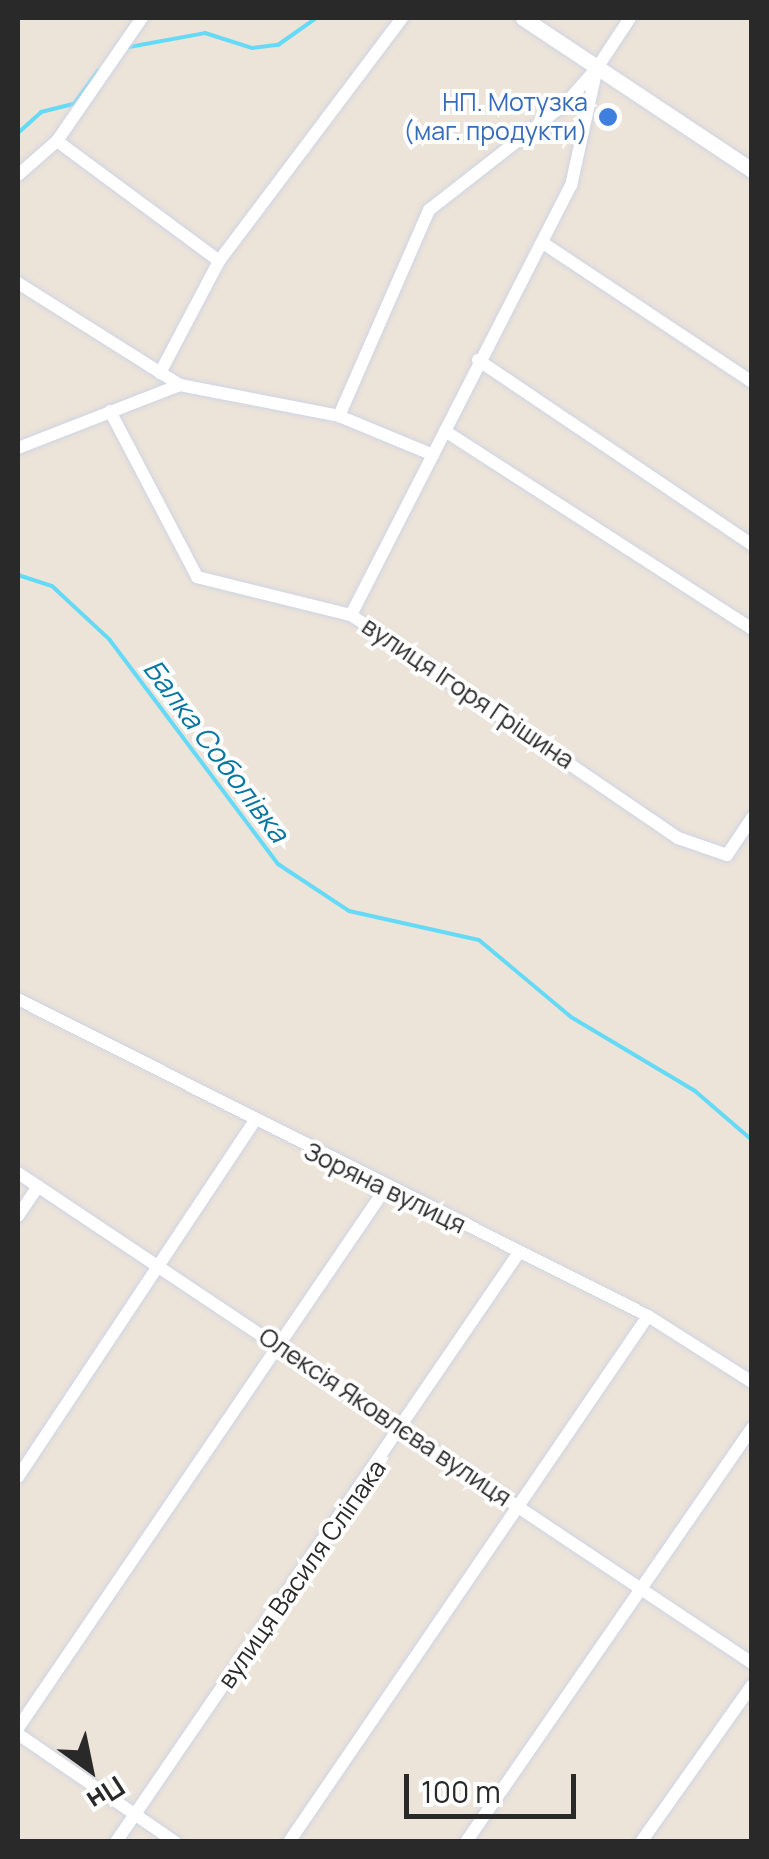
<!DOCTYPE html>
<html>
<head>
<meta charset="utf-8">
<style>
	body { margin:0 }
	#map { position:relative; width:769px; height:1859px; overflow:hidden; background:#ece3d9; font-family:Manrope,sans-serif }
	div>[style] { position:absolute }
	.stream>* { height:4px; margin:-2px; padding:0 2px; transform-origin:2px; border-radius:2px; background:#64daf7 }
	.roads { filter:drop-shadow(0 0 2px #ced4e3) drop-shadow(0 0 2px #ced4e3) }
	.minor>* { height:12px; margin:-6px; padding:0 6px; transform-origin:6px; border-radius:6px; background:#fff }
	.tertiary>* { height:15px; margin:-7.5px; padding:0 7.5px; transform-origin:7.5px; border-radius:7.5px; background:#fff }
	.dots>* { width:28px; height:28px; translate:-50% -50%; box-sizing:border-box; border:5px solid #fff; border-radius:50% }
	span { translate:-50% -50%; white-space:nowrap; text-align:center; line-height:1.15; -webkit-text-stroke:8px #fff; paint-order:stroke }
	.shop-label { font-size:25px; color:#366cbe }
	.right { translate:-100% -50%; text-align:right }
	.street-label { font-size:25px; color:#292929 }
	.water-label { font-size:28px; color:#0476a1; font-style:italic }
	.frame { position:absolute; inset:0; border:20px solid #292929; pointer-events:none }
	.north { position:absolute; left:40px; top:1719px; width:100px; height:100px; -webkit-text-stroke:8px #fff; paint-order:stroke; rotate:147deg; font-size:28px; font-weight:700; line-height:40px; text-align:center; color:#292929 }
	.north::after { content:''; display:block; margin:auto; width:35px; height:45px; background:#292929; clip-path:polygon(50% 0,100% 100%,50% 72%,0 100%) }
	.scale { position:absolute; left:404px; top:1774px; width:172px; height:45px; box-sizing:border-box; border:5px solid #292929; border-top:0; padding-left:12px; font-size:30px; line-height:35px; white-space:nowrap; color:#292929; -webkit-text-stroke:8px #fff; paint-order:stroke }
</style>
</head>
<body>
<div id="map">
	<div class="stream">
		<div style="left:129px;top:47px;width:77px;rotate:-10.4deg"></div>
		<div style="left:205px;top:33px;width:49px;rotate:17.7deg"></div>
		<div style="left:252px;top:48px;width:26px;rotate:-7deg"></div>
		<div style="left:278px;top:45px;width:47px;rotate:-35.4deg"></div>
		<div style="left:18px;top:133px;width:31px;rotate:-42deg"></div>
		<div style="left:41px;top:112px;width:34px;rotate:-14deg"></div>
		<div style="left:74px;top:104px;width:41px;rotate:-54deg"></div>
		<div style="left:18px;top:575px;width:36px;rotate:18deg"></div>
		<div style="left:52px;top:586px;width:78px;rotate:42.9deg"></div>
		<div style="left:109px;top:639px;width:281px;rotate:53.1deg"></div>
		<div style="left:278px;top:864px;width:85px;rotate:33.5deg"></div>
		<div style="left:349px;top:911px;width:133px;rotate:12.6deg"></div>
		<div style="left:479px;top:940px;width:120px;rotate:39.9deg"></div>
		<div style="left:571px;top:1017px;width:144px;rotate:30.8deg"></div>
		<div style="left:695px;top:1091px;width:75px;rotate:40.7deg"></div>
	</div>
	<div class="roads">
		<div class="minor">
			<div style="left:57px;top:141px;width:202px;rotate:36.5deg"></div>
			<div style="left:18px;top:175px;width:52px;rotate:-41.1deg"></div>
			<div style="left:57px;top:141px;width:150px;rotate:-55.4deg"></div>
			<div style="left:543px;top:243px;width:251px;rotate:33.6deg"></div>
			<div style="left:18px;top:283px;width:191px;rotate:32.2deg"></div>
			<div style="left:180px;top:385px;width:162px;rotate:11deg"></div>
			<div style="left:339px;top:416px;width:102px;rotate:22.5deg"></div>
			<div style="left:478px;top:360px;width:331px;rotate:34deg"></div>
			<div style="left:160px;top:373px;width:127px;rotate:-62.2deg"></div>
			<div style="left:219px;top:261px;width:304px;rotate:-53deg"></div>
			<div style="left:110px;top:411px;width:187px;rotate:62.3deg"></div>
			<div style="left:197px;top:577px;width:159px;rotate:13.9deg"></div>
			<div style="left:351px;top:615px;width:396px;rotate:34.3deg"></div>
			<div style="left:678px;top:838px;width:52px;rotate:19.1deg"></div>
			<div style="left:727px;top:855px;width:45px;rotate:-56deg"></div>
			<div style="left:339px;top:416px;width:225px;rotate:-66.4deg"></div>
			<div style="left:429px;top:210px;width:175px;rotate:-38deg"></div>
			<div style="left:567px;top:102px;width:45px;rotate:-48.6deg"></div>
			<div style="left:445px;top:431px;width:365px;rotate:32.8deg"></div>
			<div style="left:18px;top:448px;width:174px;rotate:-21.3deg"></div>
			<div style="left:351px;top:615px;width:482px;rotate:-62.9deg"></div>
			<div style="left:571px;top:186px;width:121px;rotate:-77.6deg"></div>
			<div style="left:597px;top:68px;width:60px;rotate:-56.6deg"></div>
			<div style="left:18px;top:999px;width:705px;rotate:26.71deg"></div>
			<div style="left:648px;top:1316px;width:123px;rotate:32.4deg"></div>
			<div style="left:18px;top:1173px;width:883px;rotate:33.73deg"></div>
			<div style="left:18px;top:1216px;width:36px;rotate:-56deg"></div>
			<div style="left:18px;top:1477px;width:423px;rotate:-56.4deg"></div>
			<div style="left:18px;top:1728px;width:656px;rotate:-55.75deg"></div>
			<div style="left:18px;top:1734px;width:191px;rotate:34.5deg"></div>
			<div style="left:116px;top:1842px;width:712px;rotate:-55.64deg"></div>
			<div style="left:289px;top:1842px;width:637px;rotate:-55.69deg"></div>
			<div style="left:466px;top:1842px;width:503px;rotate:-55.36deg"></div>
			<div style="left:641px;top:1842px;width:192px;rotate:-54.7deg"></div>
		</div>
		<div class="tertiary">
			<div style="left:523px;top:18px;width:275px;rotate:33.6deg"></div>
		</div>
	</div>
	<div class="dots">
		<div style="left:608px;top:117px;background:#3f7fe0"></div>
	</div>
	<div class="shop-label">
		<span class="right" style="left:588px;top:117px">НП. Мотузка<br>(маг. продукти)</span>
	</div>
	<div class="street-label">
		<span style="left:468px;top:693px;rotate:34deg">вулиця Ігоря Грішина</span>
		<span style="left:385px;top:1188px;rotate:26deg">Зоряна вулиця</span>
		<span style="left:385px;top:1417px;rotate:34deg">Олексія Яковлєва вулиця</span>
		<span style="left:302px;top:1574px;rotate:-55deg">вулиця Василя Сліпака</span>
	</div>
	<div class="water-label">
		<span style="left:217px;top:750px;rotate:53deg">Балка Соболівка</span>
	</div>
	<div class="frame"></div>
	<div class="north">Пн</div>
	<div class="scale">100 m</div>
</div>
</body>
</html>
